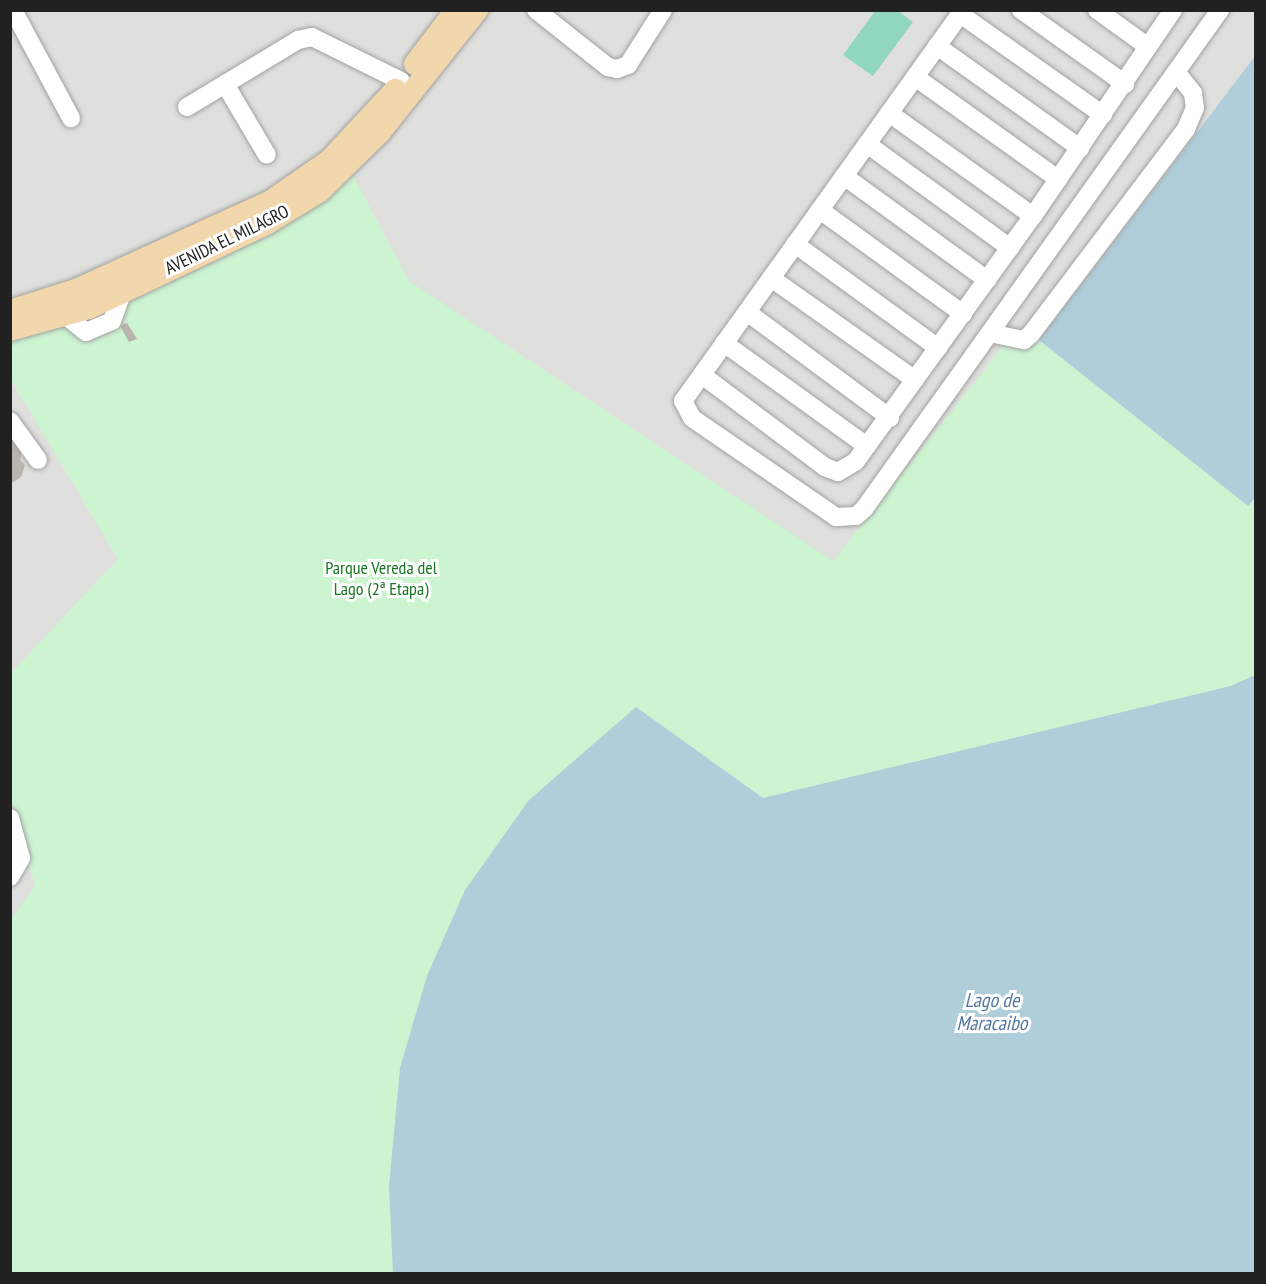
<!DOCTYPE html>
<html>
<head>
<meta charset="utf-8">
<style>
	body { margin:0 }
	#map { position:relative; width:1266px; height:1284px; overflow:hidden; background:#f1eee9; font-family:"PT Sans Narrow",sans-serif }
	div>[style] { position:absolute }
	.residential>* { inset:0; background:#dfdfde }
	.park>* { inset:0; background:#ccf4d1 }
	.pitch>* { inset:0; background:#91d6be }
	.water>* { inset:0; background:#afced9 }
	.building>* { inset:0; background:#bab4af }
	.roads { filter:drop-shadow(0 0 2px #a2a2a2) drop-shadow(0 0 2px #a2a2a2) }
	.minor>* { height:18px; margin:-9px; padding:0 9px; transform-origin:9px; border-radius:9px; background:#fff }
	.major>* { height:22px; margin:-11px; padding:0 11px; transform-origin:11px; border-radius:11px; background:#f2d7ac }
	span { translate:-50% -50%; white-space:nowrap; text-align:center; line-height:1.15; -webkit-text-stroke:6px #fff; paint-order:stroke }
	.street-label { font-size:18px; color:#212121 }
	.park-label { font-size:18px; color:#197624 }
	.water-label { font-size:20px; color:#5478a0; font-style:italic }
	.frame { position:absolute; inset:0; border:12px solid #212121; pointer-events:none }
</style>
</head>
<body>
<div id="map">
	<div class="residential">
		<div style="clip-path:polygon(10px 11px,1255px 11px,1255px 56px,1039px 340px,1248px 506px,1255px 496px,1255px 675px,389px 1187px,393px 1273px,11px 1273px)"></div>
	</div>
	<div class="park">
		<div style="clip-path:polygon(348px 166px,409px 281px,833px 561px,1015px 331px,1039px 340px,1248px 506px,1255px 496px,1255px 675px,1231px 686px,763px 798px,636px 707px,465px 890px,427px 976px,400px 1068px,389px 1187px,393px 1273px,11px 1273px,11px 919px,35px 886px,11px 801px,11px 673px,118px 559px,11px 380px,11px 335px)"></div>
	</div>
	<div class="pitch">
		<div style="clip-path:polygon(875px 11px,898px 11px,913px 22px,873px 76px,843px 55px)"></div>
	</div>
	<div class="water">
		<div style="clip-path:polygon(1255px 56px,1256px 496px,1248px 506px,1039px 340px)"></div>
		<div style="clip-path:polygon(1255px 675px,1255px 1273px,393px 1273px,389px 1187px,400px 1068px,427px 976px,465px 890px,529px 800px,636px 707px,763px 798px,1231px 686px)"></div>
	</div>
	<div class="building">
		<div style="clip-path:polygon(127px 323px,137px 339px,129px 342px,120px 326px)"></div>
		<div style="clip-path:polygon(10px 429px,23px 444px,20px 460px,25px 465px,21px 477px,10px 484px)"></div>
	</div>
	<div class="roads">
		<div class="minor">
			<div style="left:13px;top:10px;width:123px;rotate:61.8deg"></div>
			<div style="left:536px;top:10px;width:92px;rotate:38.4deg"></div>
			<div style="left:608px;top:67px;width:9px;rotate:13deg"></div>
			<div style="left:617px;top:69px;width:12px;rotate:-20deg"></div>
			<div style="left:628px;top:65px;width:65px;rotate:-57.5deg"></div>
			<div style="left:963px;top:10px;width:481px;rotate:125.6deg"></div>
			<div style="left:683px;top:401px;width:19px;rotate:62deg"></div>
			<div style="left:692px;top:418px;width:175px;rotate:34.5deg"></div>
			<div style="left:836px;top:517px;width:20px;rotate:-3deg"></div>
			<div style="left:856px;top:516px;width:11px;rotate:-41deg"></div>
			<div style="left:864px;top:509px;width:613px;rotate:-54.49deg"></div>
			<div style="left:1021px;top:10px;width:128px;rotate:35.4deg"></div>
			<div style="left:1097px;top:10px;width:62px;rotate:35.8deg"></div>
			<div style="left:960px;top:14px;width:175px;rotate:35.2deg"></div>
			<div style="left:937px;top:46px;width:176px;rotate:35.5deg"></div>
			<div style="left:915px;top:77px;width:176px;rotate:35.5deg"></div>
			<div style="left:225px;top:84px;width:82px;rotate:59.4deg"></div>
			<div style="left:187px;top:107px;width:130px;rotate:-31.1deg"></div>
			<div style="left:298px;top:40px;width:14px;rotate:-12deg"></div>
			<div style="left:312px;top:37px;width:99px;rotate:26.3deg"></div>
			<div style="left:889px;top:113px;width:177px;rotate:35.6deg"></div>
			<div style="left:867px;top:144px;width:177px;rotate:36deg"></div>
			<div style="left:844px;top:176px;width:177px;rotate:36deg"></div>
			<div style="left:820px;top:210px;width:177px;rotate:36deg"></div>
			<div style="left:795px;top:244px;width:177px;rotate:36deg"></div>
			<div style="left:771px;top:278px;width:176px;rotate:35.3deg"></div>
			<div style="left:747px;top:312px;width:178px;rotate:36.5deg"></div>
			<div style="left:65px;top:315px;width:27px;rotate:39deg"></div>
			<div style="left:86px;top:332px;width:28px;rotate:-23deg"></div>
			<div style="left:112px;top:321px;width:32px;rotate:-70deg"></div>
			<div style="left:990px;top:333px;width:35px;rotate:12deg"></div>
			<div style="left:1024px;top:340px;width:9px;rotate:-41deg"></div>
			<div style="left:1031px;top:334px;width:257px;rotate:-52.9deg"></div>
			<div style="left:1186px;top:129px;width:23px;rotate:-67deg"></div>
			<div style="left:1195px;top:108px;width:15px;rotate:-98deg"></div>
			<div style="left:1193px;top:93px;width:27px;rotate:-129deg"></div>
			<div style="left:724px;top:343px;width:176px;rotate:35.8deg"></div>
			<div style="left:702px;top:375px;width:154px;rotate:36.8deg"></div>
			<div style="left:825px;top:467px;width:14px;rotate:21deg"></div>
			<div style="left:838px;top:472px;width:21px;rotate:-31deg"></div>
			<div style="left:856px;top:461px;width:302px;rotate:-54.2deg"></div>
			<div style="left:1033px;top:216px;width:249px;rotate:-55.8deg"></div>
			<div style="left:10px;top:421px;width:48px;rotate:54.3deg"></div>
			<div style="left:10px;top:818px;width:41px;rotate:74.6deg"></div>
			<div style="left:21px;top:858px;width:22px;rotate:120deg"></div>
		</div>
		<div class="major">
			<div style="left:415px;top:64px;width:68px;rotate:-52.8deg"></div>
			<div style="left:10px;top:311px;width:69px;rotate:-17.7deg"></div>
			<div style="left:76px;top:290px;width:214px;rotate:-24.5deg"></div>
			<div style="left:271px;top:201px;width:72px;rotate:-34.8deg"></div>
			<div style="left:330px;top:160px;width:96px;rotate:-47.1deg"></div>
			<div style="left:10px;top:330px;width:82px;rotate:-15.6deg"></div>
			<div style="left:89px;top:308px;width:198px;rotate:-25.4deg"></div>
			<div style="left:268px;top:223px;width:61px;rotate:-31.6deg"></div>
			<div style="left:320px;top:191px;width:84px;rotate:-44.5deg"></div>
			<div style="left:380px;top:132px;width:156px;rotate:-51.5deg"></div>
		</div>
	</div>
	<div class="street-label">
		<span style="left:227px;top:240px;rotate:-26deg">AVENIDA EL MILAGRO</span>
	</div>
	<div class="park-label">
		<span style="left:381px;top:579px">Parque Vereda del<br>Lago (2ª Etapa)</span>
	</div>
	<div class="water-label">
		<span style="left:992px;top:1012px">Lago de<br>Maracaibo</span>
	</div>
	<div class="frame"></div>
</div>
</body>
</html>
